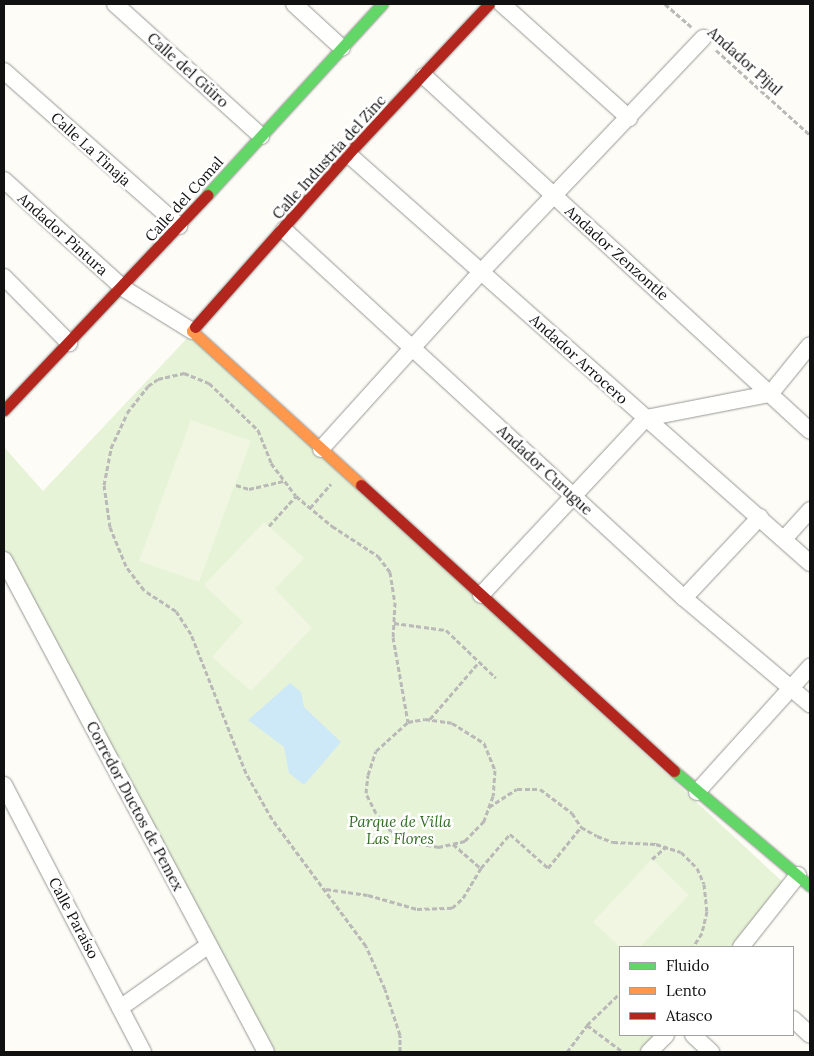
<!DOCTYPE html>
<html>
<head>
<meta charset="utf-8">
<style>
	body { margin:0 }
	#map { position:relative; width:814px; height:1056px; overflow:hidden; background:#fdfcf7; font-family:Lora,serif }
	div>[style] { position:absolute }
	.green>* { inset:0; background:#e7f3d7 }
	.pitch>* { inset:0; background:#f0f6e1 }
	.water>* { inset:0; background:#cde8f7 }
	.path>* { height:3px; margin-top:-1.5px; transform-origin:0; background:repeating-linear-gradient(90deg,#b9b9b8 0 5px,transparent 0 7.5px) }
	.roads { filter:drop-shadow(0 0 1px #979795) drop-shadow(0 0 1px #979795) }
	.street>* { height:16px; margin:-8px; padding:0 8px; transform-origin:8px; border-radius:8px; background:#fffffe }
	.fast>* { height:11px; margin:-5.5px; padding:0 5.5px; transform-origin:5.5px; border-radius:5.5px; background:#63d668 }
	.slow>* { height:11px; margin:-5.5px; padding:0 5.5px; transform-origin:5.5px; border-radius:5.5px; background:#ff974d }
	.jam>* { height:11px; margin:-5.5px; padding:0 5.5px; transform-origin:5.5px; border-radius:5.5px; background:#b3261e }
	span { translate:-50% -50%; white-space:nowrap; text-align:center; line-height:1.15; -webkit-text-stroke:5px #fff; paint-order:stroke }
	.street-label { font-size:15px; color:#111 }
	.park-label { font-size:15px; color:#2f6b1f; font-style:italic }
	.frame { position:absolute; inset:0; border:5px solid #111; pointer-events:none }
	.legend { position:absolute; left:619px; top:946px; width:175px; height:90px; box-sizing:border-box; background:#fff; border:1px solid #a0a0a0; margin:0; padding:6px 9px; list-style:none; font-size:15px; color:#111 }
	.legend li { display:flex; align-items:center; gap:10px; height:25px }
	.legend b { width:25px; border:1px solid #a0a0a0 }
</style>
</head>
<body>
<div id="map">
	<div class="green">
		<div style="clip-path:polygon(191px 334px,785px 884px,740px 947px,620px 947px,620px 1035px,666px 1035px,649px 1052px,266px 1052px,4px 560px,4px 447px,43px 491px)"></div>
	</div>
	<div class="pitch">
		<div style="clip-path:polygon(191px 420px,251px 441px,199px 582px,139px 561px)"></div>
		<div style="clip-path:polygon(264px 522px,304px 558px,275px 589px,312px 628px,251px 691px,212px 657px,243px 622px,204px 585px)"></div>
		<div style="clip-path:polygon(652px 859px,689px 895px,640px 947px,620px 947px,593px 922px)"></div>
	</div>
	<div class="water">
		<div style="clip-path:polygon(290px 683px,301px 692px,304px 707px,341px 742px,304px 785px,289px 773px,284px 747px,248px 720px)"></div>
	</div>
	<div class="path">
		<div style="left:665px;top:4px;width:35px;rotate:41deg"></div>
		<div style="left:716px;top:50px;width:127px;rotate:42.1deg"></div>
		<div style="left:236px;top:485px;width:14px;rotate:17deg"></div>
		<div style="left:249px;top:489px;width:36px;rotate:-13deg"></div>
		<div style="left:310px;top:508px;width:32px;rotate:-49deg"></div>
		<div style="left:269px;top:526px;width:40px;rotate:-48deg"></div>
		<div style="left:394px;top:623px;width:52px;rotate:7.7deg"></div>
		<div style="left:446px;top:630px;width:69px;rotate:43.8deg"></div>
		<div style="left:425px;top:719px;width:27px;rotate:8deg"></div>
		<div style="left:452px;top:723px;width:38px;rotate:32deg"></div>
		<div style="left:484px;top:743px;width:29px;rotate:68deg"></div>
		<div style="left:495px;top:770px;width:26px;rotate:94deg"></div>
		<div style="left:493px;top:796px;width:27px;rotate:110deg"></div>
		<div style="left:484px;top:821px;width:28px;rotate:134deg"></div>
		<div style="left:465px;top:841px;width:27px;rotate:167deg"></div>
		<div style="left:439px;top:847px;width:23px;rotate:-170deg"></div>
		<div style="left:416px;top:843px;width:28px;rotate:-154deg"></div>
		<div style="left:391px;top:831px;width:23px;rotate:-130deg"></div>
		<div style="left:376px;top:813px;width:22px;rotate:-117deg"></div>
		<div style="left:366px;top:793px;width:18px;rotate:-84deg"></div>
		<div style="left:368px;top:775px;width:25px;rotate:-72deg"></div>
		<div style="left:376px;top:751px;width:43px;rotate:-42.2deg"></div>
		<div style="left:408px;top:722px;width:17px;rotate:-10deg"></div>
		<div style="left:430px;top:719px;width:75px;rotate:-49.3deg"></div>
		<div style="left:489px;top:807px;width:33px;rotate:-33deg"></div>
		<div style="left:517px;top:789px;width:23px"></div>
		<div style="left:540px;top:789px;width:40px;rotate:37deg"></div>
		<div style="left:572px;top:813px;width:17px;rotate:57deg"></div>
		<div style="left:581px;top:827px;width:18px;rotate:29deg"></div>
		<div style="left:597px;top:836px;width:17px;rotate:21deg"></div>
		<div style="left:613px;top:842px;width:43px;rotate:2.7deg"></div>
		<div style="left:656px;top:844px;width:26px;rotate:18deg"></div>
		<div style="left:681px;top:852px;width:23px;rotate:45deg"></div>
		<div style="left:697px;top:868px;width:17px;rotate:66deg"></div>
		<div style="left:704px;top:884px;width:27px;rotate:84deg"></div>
		<div style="left:707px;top:911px;width:23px;rotate:103deg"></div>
		<div style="left:702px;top:933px;width:17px;rotate:123deg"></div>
		<div style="left:453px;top:844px;width:37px;rotate:41deg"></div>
		<div style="left:481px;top:868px;width:45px;rotate:-49.5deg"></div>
		<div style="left:510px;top:834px;width:51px;rotate:41.8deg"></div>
		<div style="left:548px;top:868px;width:53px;rotate:-51.2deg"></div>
		<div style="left:652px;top:859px;width:18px;rotate:-41deg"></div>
		<div style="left:326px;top:889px;width:42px;rotate:8.1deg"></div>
		<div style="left:368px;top:895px;width:51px;rotate:15.9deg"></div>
		<div style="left:417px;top:909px;width:35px;rotate:-2deg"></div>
		<div style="left:452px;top:908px;width:15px;rotate:-42deg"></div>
		<div style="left:463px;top:898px;width:35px;rotate:-59deg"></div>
		<div style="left:587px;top:1025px;width:45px;rotate:36.9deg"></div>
		<div style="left:400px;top:1052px;width:17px;rotate:-90deg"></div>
		<div style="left:400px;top:1035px;width:48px;rotate:-108.1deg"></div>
		<div style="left:385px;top:989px;width:47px;rotate:-113.8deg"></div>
		<div style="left:366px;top:946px;width:158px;rotate:-126.5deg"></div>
		<div style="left:272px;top:819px;width:53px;rotate:-119.5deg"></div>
		<div style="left:246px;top:773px;width:149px;rotate:-111.6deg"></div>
		<div style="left:191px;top:634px;width:27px;rotate:-123deg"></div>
		<div style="left:176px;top:611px;width:38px;rotate:-147deg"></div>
		<div style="left:144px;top:590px;width:30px;rotate:-127deg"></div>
		<div style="left:126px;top:566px;width:42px;rotate:-112.3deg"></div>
		<div style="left:110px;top:527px;width:42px;rotate:-98.1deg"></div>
		<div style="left:104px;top:485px;width:38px;rotate:-79deg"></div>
		<div style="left:111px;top:448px;width:38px;rotate:-65deg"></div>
		<div style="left:127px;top:413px;width:34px;rotate:-52deg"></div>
		<div style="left:148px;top:386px;width:12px;rotate:-35deg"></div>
		<div style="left:158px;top:379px;width:27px;rotate:-13deg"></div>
		<div style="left:184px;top:373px;width:27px;rotate:22deg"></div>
		<div style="left:209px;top:383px;width:68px;rotate:43.8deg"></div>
		<div style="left:258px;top:430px;width:35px;rotate:68deg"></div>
		<div style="left:271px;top:463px;width:41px;rotate:52.9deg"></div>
		<div style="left:296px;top:496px;width:47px;rotate:39.8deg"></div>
		<div style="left:332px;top:526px;width:55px;rotate:33.1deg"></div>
		<div style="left:378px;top:556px;width:20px;rotate:53deg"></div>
		<div style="left:390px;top:572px;width:30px;rotate:81deg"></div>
		<div style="left:395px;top:602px;width:35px;rotate:93deg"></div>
		<div style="left:393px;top:637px;width:86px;rotate:80deg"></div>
		<div style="left:567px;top:1052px;width:34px;rotate:-53deg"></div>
		<div style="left:587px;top:1025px;width:46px;rotate:-44.1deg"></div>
	</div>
	<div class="roads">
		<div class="street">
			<div style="left:115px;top:4px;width:197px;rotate:42.1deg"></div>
			<div style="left:294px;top:4px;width:65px;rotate:42.5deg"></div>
			<div style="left:502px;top:4px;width:171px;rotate:41.9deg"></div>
			<div style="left:4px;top:71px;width:234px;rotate:41.5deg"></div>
			<div style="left:424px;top:76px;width:524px;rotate:42.6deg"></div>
			<div style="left:348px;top:154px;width:617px;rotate:41.52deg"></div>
			<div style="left:4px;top:180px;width:161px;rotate:42.2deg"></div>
			<div style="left:123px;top:288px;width:81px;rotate:31.9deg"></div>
			<div style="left:284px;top:230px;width:544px;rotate:42.61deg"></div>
			<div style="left:684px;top:598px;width:165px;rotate:40.1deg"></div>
			<div style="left:4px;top:277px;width:93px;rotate:45.4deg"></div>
			<div style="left:321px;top:449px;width:239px;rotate:-47.9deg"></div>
			<div style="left:481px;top:272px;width:323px;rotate:-46.5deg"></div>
			<div style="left:784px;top:539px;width:39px;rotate:-48deg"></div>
			<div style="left:4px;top:560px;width:557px;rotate:61.96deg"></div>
			<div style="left:481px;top:595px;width:242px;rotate:-47deg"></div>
			<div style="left:646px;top:418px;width:126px;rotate:-11deg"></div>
			<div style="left:770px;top:394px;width:63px;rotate:-50.8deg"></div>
			<div style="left:684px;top:598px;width:111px;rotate:-46.8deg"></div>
			<div style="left:4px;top:785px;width:301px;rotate:62.5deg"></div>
			<div style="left:697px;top:792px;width:169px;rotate:-47.9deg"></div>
			<div style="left:741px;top:947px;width:92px;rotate:-51.6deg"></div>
			<div style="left:120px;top:1008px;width:109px;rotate:-35.3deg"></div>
			<div style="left:793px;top:1019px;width:23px;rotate:43deg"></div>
			<div style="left:693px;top:1035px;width:25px;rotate:43deg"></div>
			<div style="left:649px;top:1052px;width:24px;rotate:-45deg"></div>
		</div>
		<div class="fast">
			<div style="left:207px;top:195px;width:259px;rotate:-47.5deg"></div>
			<div style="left:674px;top:771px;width:178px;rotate:40.2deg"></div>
		</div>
		<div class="slow">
			<div style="left:195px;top:327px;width:5px;rotate:127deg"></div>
			<div style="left:192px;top:331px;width:229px;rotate:42.3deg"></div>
		</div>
		<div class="jam">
			<div style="left:195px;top:327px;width:231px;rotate:-48.5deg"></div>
			<div style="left:348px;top:154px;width:206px;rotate:-46.8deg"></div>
			<div style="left:4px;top:410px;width:296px;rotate:-46.6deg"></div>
			<div style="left:361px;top:485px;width:424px;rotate:42.4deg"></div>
		</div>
	</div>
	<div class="street-label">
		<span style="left:745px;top:61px;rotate:42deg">Andador Pijul</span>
		<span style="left:188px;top:70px;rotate:42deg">Calle del Güiro</span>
		<span style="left:91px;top:149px;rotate:42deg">Calle La Tinaja</span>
		<span style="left:329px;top:157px;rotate:-48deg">Calle Industria del Zinc</span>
		<span style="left:184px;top:199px;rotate:-48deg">Calle del Comal</span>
		<span style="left:63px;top:234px;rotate:42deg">Andador Pintura</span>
		<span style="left:617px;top:253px;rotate:42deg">Andador Zenzontle</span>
		<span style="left:579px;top:359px;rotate:42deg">Andador Arrocero</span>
		<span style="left:545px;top:470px;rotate:43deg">Andador Curugue</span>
		<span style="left:135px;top:806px;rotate:62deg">Corredor Ductos de Pemex</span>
		<span style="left:74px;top:918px;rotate:62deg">Calle Paraíso</span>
	</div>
	<div class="park-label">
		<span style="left:400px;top:830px">Parque de Villa<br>Las Flores</span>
	</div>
	<div class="frame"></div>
	<ul class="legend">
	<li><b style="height:6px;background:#63d668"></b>Fluido</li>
	<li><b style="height:6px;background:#ff974d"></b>Lento</li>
	<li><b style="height:6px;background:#b3261e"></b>Atasco</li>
	</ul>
</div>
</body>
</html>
